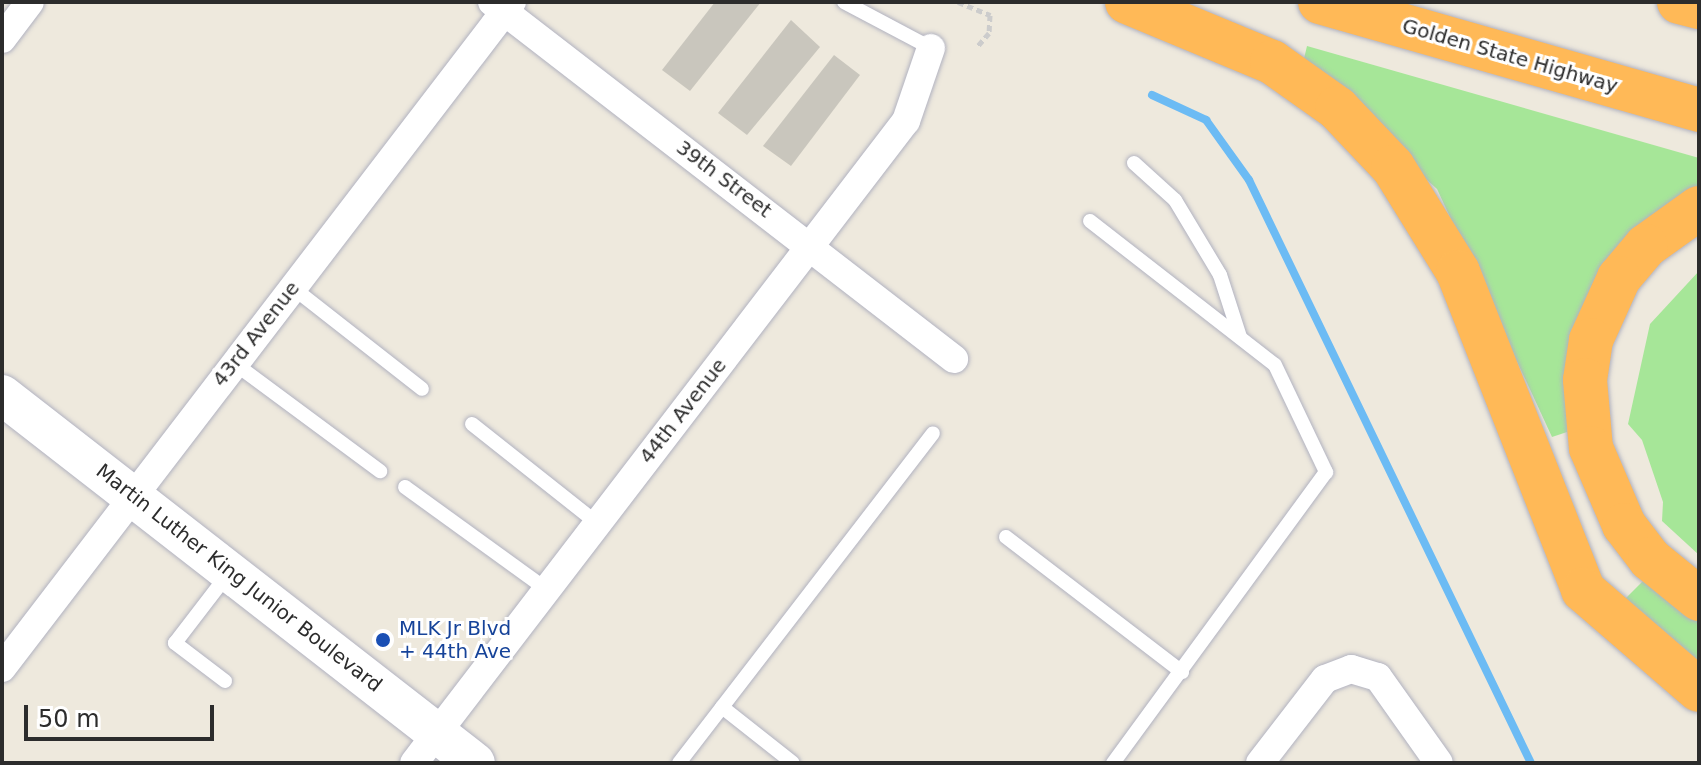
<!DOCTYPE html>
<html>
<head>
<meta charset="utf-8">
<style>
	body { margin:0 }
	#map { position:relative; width:1701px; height:765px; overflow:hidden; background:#eee9dd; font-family:"DejaVu Sans",sans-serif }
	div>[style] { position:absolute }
	.green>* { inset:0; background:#a6e698 }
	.stream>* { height:8px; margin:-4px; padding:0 4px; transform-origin:4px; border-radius:4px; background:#6cbbf4 }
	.building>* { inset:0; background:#c9c6bd }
	.path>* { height:5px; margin-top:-2.5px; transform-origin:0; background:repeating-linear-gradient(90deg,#ccc 0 6px,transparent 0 10px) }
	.roads { filter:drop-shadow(0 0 2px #b1b2c0) drop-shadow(0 0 2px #b1b2c0) }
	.lane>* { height:14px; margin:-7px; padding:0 7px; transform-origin:7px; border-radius:7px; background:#fff }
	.street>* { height:28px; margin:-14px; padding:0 14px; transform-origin:14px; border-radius:14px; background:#fff }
	.secondary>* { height:40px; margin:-20px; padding:0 20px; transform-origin:20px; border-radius:20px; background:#fff }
	.highway>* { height:44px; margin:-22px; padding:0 22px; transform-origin:22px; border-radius:22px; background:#ffb957 }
	.dots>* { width:22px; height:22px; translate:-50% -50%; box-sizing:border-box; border:4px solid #fff; border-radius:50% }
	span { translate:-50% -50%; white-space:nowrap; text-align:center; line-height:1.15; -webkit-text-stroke:6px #fff; paint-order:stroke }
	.street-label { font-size:20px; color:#2c2c2c }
	.transit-label { font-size:20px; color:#164399 }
	.left { translate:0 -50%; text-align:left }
	.frame { position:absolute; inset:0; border:4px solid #2c2c2c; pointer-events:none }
	.scale { position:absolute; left:24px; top:705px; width:190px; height:36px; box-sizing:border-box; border:4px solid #2c2c2c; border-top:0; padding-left:10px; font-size:24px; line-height:28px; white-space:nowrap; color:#2c2c2c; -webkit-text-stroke:6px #fff; paint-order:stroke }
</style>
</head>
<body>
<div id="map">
	<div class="green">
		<div style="clip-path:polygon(1307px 46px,1699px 158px,1699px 195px,1567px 369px,1567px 432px,1552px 437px,1437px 189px,1302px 67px)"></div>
		<div style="clip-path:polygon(1699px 271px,1699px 555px,1662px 521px,1663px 502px,1642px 440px,1628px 424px,1650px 324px)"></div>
		<div style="clip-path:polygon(1643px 581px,1699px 620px,1699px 663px,1623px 601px)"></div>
	</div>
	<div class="stream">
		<div style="left:1152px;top:95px;width:60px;rotate:24.8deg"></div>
		<div style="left:1206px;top:120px;width:74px;rotate:54.4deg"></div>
		<div style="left:1249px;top:180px;width:648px;rotate:64.19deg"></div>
	</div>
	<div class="building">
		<div style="clip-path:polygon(715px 2px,761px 2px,690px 91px,662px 70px)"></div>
		<div style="clip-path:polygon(791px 20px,820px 47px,747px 135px,718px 113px)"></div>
		<div style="clip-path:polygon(834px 55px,860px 75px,791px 166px,763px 146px)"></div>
	</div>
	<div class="path">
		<div style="left:958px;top:2px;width:35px;rotate:22deg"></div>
		<div style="left:990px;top:15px;width:18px;rotate:93deg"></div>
		<div style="left:989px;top:33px;width:18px;rotate:131deg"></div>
	</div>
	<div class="roads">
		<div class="lane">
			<div style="left:844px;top:2px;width:98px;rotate:27.9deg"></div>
			<div style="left:1134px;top:163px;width:55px;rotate:42.1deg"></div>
			<div style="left:1175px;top:200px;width:87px;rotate:59deg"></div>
			<div style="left:1220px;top:275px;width:65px;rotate:72.1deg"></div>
			<div style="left:1090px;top:221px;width:234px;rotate:37.9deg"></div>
			<div style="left:1275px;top:365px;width:119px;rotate:64.5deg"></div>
			<div style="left:1326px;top:472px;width:361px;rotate:126.2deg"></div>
			<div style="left:292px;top:287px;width:165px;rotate:38.1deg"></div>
			<div style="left:234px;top:363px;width:182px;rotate:36.5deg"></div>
			<div style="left:472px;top:424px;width:159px;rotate:38.4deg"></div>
			<div style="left:405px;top:487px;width:174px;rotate:35.9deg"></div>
			<div style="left:1006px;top:537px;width:222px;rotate:37.5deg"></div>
			<div style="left:225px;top:681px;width:63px;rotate:-142.8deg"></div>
			<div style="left:175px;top:643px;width:87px;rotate:-52.5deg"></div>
			<div style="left:722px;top:707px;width:90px;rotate:38.3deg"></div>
			<div style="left:679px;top:763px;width:416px;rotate:-52.4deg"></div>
		</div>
		<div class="street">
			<div style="left:492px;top:2px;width:584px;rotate:37.69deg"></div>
			<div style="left:2px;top:39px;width:46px;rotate:-52.9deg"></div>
			<div style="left:2px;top:668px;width:839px;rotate:-52.56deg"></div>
			<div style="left:414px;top:763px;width:809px;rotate:-52.54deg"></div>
			<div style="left:906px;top:121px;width:77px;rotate:-71.1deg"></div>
			<div style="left:1260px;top:763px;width:106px;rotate:-52.3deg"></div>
			<div style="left:1325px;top:679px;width:28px;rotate:-21deg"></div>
			<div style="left:1351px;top:669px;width:28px;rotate:17deg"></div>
			<div style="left:1378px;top:677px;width:105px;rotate:54.7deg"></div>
		</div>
		<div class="secondary">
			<div style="left:2px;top:395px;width:599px;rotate:37.88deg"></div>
		</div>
		<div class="highway">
			<div style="left:1127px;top:2px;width:157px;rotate:22.5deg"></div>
			<div style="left:1272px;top:62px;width:80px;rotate:35.3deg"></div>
			<div style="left:1337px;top:108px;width:81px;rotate:46.5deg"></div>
			<div style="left:1393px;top:167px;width:123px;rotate:58.2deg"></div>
			<div style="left:1458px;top:272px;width:342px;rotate:68.5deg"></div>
			<div style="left:1583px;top:590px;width:153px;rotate:40.8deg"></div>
			<div style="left:1320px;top:2px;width:394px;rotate:15.9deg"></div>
			<div style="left:1679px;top:2px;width:21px;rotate:14deg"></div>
			<div style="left:1699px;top:208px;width:65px;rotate:144.4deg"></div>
			<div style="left:1646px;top:246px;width:42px;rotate:130.2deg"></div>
			<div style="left:1619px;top:278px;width:68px;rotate:114.3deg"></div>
			<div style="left:1591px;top:340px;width:40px;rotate:98.5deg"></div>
			<div style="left:1585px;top:380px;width:68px;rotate:85deg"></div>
			<div style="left:1591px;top:448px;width:84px;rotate:66.8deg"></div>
			<div style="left:1624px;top:525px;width:43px;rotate:52.6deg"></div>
			<div style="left:1650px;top:559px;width:63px;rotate:39.2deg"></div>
		</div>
	</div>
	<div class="dots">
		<div style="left:383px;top:640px;background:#1a4fb4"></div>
	</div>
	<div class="street-label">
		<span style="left:1510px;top:56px;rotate:16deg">Golden State Highway</span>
		<span style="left:724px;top:179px;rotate:37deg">39th Street</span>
		<span style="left:256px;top:334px;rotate:-52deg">43rd Avenue</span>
		<span style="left:683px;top:411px;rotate:-52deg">44th Avenue</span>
		<span style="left:239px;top:578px;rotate:38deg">Martin Luther King Junior Boulevard</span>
	</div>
	<div class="transit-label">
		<span class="left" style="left:399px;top:640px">MLK Jr Blvd<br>+ 44th Ave</span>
	</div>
	<div class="frame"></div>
	<div class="scale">50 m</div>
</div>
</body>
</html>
